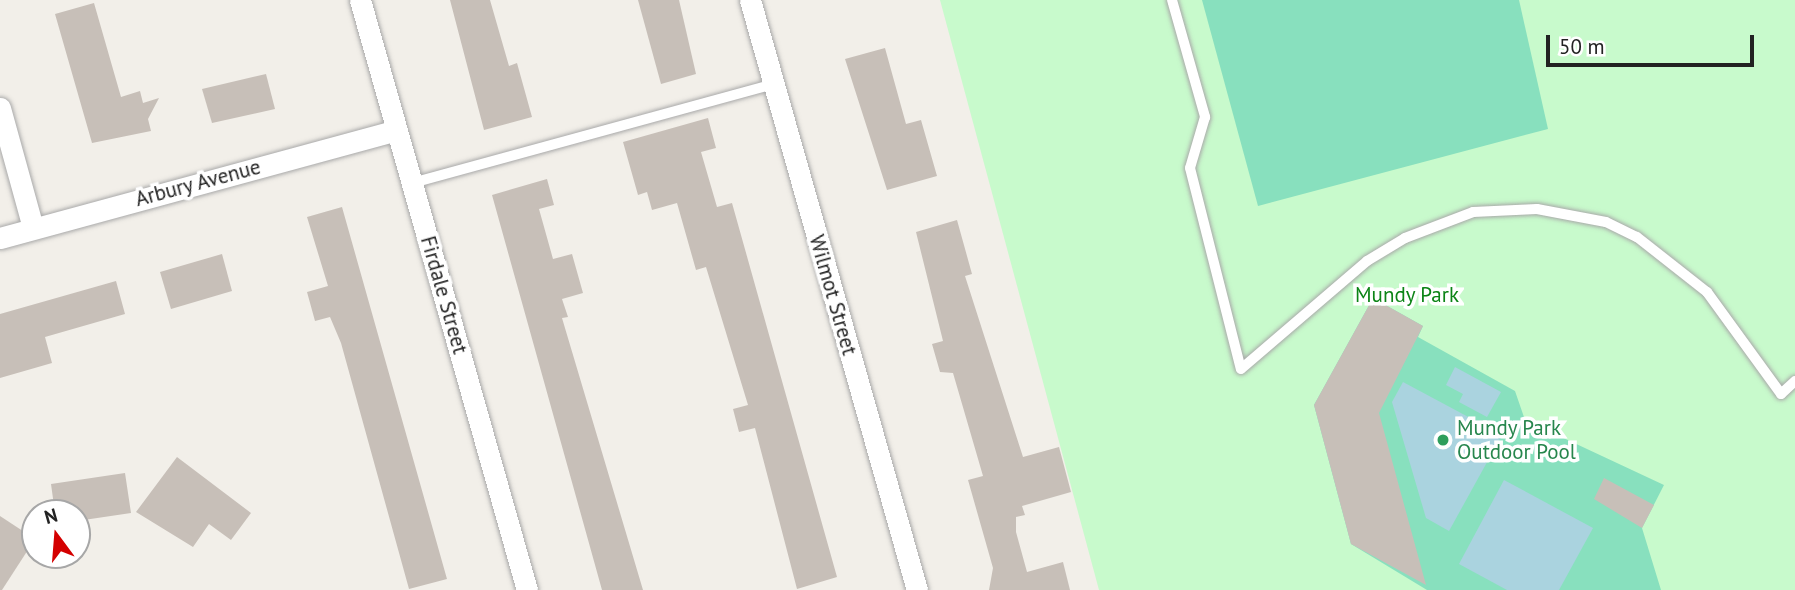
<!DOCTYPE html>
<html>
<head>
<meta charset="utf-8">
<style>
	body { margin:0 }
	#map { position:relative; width:1795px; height:590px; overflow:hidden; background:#f2efe9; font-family:"PT Sans",sans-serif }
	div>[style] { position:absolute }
	.park>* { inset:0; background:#c8facc }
	.pitch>* { inset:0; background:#88e0be }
	.water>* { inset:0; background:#aad3df }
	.building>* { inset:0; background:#c7bfb8 }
	.roads { filter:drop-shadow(0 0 2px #a9a9a9) drop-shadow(0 0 2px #a9a9a9) }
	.service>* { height:10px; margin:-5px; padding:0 5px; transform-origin:5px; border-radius:5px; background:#fff }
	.minor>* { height:21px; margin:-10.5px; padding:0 10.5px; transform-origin:10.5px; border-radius:10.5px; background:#fff }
	.dots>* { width:19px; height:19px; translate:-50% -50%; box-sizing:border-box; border:4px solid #fff; border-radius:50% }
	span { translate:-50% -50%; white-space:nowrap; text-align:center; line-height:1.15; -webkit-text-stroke:7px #fff; paint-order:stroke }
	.street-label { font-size:21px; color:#222 }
	.park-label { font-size:21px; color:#0c8416 }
	.leisure-label { font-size:21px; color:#27864d }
	.left { translate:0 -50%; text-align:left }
	.north { position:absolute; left:21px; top:499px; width:70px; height:70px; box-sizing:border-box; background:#fff; border:2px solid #a7a7a7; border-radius:50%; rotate:344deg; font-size:19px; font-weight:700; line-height:28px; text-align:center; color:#222 }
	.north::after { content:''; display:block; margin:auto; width:24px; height:32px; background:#d40000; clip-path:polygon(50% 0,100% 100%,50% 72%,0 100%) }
	.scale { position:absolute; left:1546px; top:35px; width:208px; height:32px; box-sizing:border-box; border:4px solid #222; border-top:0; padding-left:9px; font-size:21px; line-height:24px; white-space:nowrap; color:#222; -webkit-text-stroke:5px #fff; paint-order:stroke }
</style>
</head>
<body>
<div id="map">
	<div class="park">
		<div style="clip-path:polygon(940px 0,1795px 0,1795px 590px,1099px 590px)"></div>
	</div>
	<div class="pitch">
		<div style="clip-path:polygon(1202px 0,1519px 0,1548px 129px,1258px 206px)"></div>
		<div style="clip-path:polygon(1373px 298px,1423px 326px,1418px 337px,1515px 391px,1525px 420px,1664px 485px,1642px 528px,1661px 590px,1427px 590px,1351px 544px,1314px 405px)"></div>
	</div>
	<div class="water">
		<div style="clip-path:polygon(1455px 367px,1501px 392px,1487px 417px,1459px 402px,1463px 394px,1446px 385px)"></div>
		<div style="clip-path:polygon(1403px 382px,1502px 435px,1449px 531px,1426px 518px,1392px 402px)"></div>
		<div style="clip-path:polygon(1504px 480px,1593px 528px,1559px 590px,1507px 590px,1459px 564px)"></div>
	</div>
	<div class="building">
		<div style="clip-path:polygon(450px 0,490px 0,509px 66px,517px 63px,532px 117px,484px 130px)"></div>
		<div style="clip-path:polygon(638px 0,679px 0,696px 74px,661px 84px)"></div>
		<div style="clip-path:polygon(94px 3px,121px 97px,140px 91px,143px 103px,159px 98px,148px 119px,151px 131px,92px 143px,55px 14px)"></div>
		<div style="clip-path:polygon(885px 48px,906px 124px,921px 120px,937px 176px,887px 190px,845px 59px)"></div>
		<div style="clip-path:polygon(266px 74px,275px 109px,212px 123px,202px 89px)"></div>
		<div style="clip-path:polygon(708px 118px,716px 148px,701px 152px,717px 207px,732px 203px,837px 577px,797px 589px,755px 428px,739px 432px,733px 409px,748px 405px,706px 267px,696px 270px,677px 203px,652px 210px,647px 192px,638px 195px,623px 142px)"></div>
		<div style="clip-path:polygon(547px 179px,554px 205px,539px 209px,553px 259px,572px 254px,583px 293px,562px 299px,568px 317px,562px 318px,643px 590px,602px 590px,492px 195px)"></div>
		<div style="clip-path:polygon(342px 207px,447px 579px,409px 589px,341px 343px,330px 317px,315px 321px,307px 292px,328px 286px,307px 217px)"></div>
		<div style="clip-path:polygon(957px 220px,972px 274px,965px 276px,1023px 457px,1059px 447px,1071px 492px,1022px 506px,1025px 515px,1016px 517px,1016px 532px,1027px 572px,1063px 562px,1070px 590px,989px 590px,993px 568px,968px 480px,983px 476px,953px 373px,940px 372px,932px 344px,943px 341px,916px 232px)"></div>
		<div style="clip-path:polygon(222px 254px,232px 291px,171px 309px,160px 272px)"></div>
		<div style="clip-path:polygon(116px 281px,125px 314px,45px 337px,52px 363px,0 378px,0 314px)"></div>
		<div style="clip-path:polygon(1373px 298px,1423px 326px,1379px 413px,1426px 585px,1351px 544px,1314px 405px)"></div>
		<div style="clip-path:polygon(177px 457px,251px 513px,231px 540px,209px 524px,193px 547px,136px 512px)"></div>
		<div style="clip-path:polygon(125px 473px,131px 513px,77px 521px,77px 513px,55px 513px,51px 484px)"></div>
		<div style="clip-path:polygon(1604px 478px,1654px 505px,1642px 528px,1594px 499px)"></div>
		<div style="clip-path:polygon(0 516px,35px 539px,2px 590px,0 590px)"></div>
	</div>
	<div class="roads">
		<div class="service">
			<div style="left:1172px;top:0;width:122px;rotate:74.2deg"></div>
			<div style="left:1205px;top:117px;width:53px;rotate:106.4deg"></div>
			<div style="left:1190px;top:168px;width:207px;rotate:75.8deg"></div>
			<div style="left:1241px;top:369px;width:166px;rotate:-40.6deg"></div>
			<div style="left:1367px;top:261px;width:44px;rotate:-31.2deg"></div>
			<div style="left:1405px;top:238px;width:73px;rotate:-20.9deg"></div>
			<div style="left:1473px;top:212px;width:64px;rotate:-2.7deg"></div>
			<div style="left:1537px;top:209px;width:70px;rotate:10.7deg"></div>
			<div style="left:1606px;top:222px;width:34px;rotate:26deg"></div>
			<div style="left:1637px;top:237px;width:89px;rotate:38.2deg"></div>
			<div style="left:1707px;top:292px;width:126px;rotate:54deg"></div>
			<div style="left:1781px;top:394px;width:19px;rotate:-43deg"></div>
			<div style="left:412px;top:183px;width:374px;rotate:-15.3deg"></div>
		</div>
		<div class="minor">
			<div style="left:360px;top:0;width:613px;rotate:74.2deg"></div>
			<div style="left:750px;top:0;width:613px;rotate:74.2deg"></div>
			<div style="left:0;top:108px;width:124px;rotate:74.6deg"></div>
			<div style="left:0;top:238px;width:411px;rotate:-15.2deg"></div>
		</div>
	</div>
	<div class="dots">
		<div style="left:1443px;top:440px;background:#2e9e5b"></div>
	</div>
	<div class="street-label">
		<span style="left:198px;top:183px;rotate:-15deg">Arbury Avenue</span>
		<span style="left:444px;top:295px;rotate:74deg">Firdale Street</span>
		<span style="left:833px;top:295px;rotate:74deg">Wilmot Street</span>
	</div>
	<div class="park-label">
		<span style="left:1407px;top:295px">Mundy Park</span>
	</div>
	<div class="leisure-label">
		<span class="left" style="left:1457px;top:440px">Mundy Park<br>Outdoor Pool</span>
	</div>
	<div class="north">N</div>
	<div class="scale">50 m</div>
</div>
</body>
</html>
